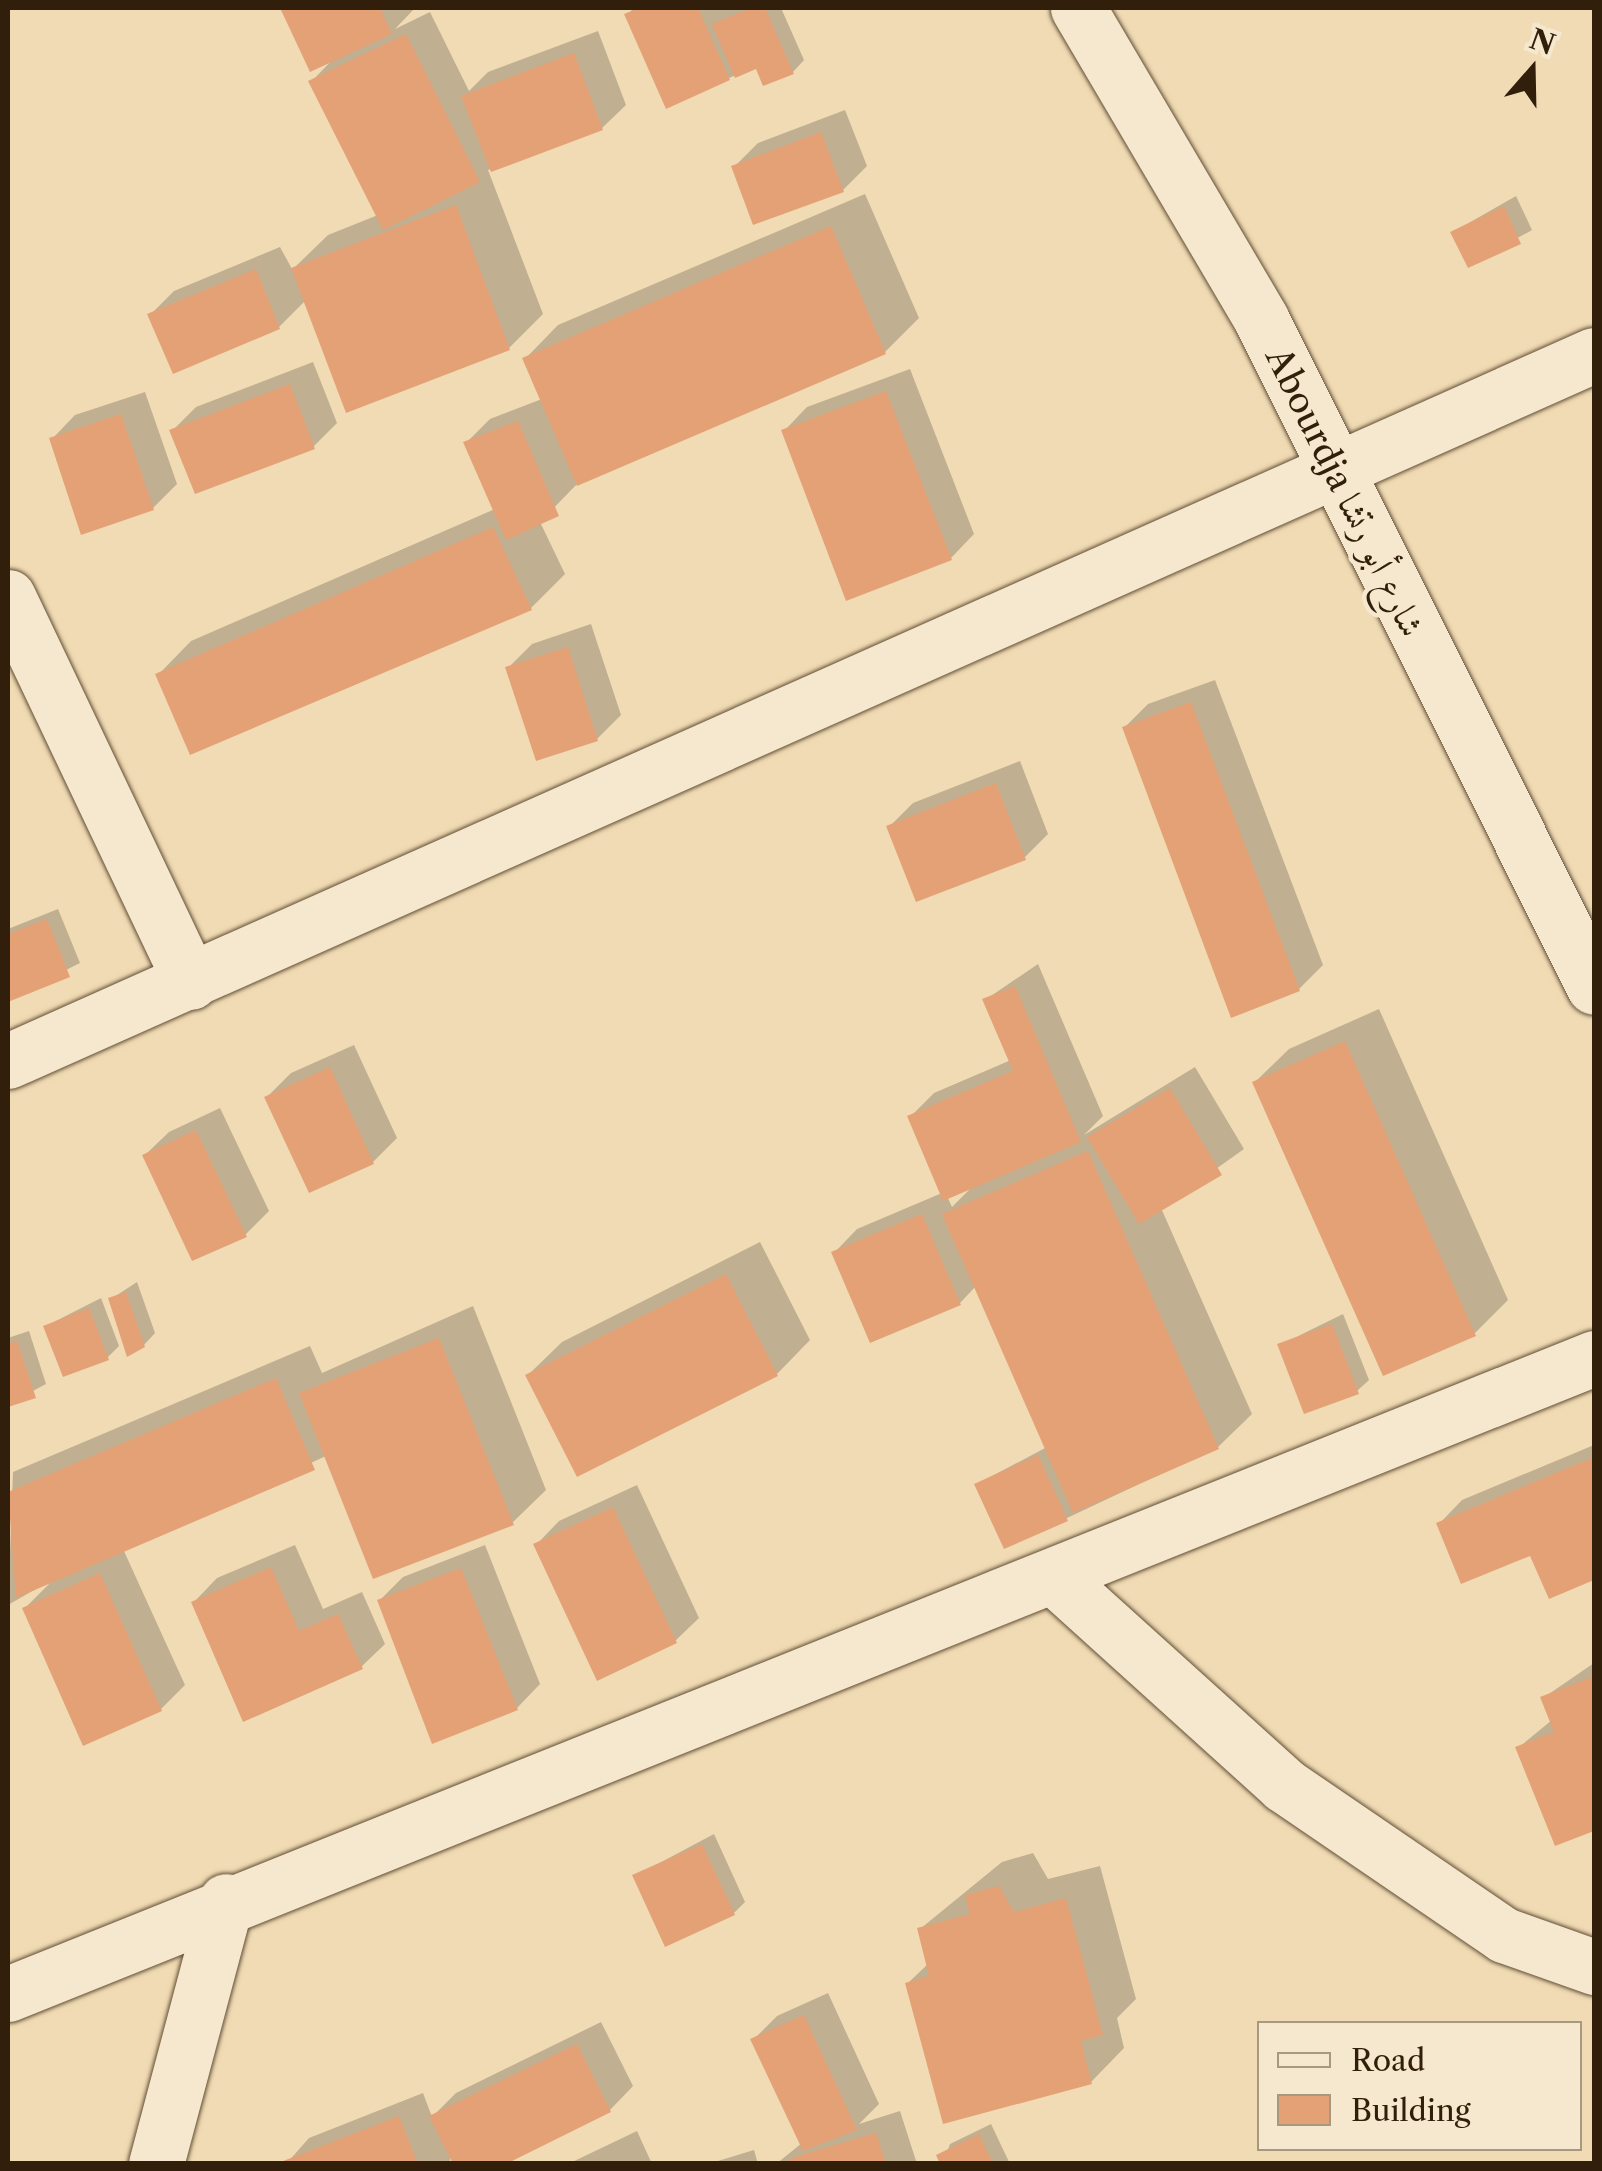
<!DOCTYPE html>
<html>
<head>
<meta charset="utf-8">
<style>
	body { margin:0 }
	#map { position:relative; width:1602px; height:2171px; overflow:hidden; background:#f0dbb4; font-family:"Libre Caslon Text",Amiri,serif }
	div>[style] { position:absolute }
	.shadow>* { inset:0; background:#0003 }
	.building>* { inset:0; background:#e5a176 }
	.roads { filter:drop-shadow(0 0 2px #624e35) drop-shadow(0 0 2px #624e35) }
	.street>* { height:55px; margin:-27.5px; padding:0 27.5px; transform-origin:27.5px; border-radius:27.5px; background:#f5e8ce }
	span { translate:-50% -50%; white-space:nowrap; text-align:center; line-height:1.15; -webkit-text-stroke:9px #f5e8ce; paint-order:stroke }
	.street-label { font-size:35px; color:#321f0b }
	.frame { position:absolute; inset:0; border:10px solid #321f0b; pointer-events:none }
	.legend { position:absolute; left:1257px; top:2021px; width:325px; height:130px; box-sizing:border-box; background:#f5e8ce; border:2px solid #a79880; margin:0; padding:12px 18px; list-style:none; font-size:30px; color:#321f0b }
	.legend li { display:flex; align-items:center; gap:20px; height:50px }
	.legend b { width:50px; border:2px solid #a79880 }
	.north { position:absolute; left:1482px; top:20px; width:100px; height:100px; -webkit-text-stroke:8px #f5e8ce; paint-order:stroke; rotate:20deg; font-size:28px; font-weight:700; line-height:40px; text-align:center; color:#321f0b }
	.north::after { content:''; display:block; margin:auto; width:35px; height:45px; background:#321f0b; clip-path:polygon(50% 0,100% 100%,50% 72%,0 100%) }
</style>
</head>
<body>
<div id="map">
	<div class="shadow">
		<div style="clip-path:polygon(283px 8px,415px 8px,395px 29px,430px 12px,469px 91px,488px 72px,598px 31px,626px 105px,602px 128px,488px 170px,543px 314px,509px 348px,306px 300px,279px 327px,150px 315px,174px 291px,280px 247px,299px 282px,294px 268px,328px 235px,378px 215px,311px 82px,334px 58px,311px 68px)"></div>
		<div style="clip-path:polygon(634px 8px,781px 8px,804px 60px,793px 72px,757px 66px,729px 78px,627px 15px)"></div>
		<div style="clip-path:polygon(845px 110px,867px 166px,843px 190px,734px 167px,758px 143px)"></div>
		<div style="clip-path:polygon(865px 194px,919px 318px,885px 352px,578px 483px,540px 522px,565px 574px,531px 608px,158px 675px,191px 641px,495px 509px,466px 443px,490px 419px,542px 399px,525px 359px,558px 325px)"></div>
		<div style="clip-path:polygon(1516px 196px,1532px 230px,1469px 265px,1453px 232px)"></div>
		<div style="clip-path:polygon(313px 362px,337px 423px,313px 447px,172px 431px,196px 407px)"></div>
		<div style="clip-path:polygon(910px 369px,974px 534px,951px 558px,784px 431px,807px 407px)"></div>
		<div style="clip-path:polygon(145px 392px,177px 484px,153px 508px,52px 439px,75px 415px)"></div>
		<div style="clip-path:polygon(591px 624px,621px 715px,597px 739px,508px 668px,532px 644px)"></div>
		<div style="clip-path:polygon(1215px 680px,1323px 965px,1299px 989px,1124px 728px,1148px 704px)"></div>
		<div style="clip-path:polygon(1020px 761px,1048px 834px,1024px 858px,889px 827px,913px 803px)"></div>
		<div style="clip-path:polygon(58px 909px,80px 963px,8px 999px,8px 929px)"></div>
		<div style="clip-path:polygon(evenodd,1038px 964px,1103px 1116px,1084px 1135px,1195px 1067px,1244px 1149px,1161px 1208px,1252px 1414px,1218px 1447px,1067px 1518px,977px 1484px,1047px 1447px,976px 1286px,960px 1303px,834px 1253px,857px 1229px,942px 1193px,910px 1117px,934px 1093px,1011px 1060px,985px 1000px,1038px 964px,975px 1184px,952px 1207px,947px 1196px,975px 1184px)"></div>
		<div style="clip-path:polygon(1379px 1009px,1508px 1300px,1474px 1334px,1255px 1082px,1289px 1049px)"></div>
		<div style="clip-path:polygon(354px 1045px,397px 1138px,373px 1162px,267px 1097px,291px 1073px)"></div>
		<div style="clip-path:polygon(220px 1108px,269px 1211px,245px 1235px,145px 1155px,169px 1132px)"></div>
		<div style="clip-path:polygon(760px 1242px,810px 1340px,777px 1374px,528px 1375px,562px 1342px)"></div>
		<div style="clip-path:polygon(137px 1282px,155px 1333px,144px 1345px,111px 1299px)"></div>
		<div style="clip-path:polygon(101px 1298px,119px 1346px,107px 1358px,46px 1326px)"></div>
		<div style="clip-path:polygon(473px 1306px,546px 1490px,512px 1523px,326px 1456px,123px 1549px,185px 1685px,161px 1709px,25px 1608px,55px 1578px,8px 1605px,13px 1472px,310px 1346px,322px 1373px)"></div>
		<div style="clip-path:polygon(1343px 1314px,1369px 1380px,1357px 1391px,1280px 1345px)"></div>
		<div style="clip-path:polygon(29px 1331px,46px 1384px,8px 1404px,8px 1338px)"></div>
		<div style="clip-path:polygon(1594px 1445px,1594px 1578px,1550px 1596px,1531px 1553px,1439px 1524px,1462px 1500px)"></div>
		<div style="clip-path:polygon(637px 1485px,699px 1618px,675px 1641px,536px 1545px,559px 1521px)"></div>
		<div style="clip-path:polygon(295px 1545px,323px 1609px,362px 1592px,385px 1644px,361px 1667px,194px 1602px,217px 1578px)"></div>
		<div style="clip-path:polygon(485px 1545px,540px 1684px,517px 1708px,379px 1601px,403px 1577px)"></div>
		<div style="clip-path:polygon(1594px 1663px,1594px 1828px,1556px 1843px,1518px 1748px,1552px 1720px,1543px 1698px)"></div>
		<div style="clip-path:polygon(714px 1834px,745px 1902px,734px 1913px,635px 1876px)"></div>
		<div style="clip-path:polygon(1033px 1853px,1048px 1879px,1100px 1866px,1136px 1999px,1117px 2018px,1124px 2048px,1091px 2082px,908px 1983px,929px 1963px,920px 1929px,1002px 1862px)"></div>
		<div style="clip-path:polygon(828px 1993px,879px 2104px,859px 2124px,900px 2111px,917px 2164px,776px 2164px,802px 2143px,753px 2040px,777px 2016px)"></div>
		<div style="clip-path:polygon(601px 2022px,633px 2086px,610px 2110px,450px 2152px,450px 2164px,286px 2164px,309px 2138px,423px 2093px,432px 2117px,456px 2093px)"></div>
		<div style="clip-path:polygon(991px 2124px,1010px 2164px,943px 2164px,950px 2144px)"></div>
		<div style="clip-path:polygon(637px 2131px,652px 2164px,568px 2164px)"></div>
		<div style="clip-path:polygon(754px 2150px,758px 2164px,708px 2164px)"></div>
	</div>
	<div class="building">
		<div style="clip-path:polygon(280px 8px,380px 8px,392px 34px,310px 72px)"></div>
		<div style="clip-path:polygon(639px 8px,698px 8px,730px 80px,666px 109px,624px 14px)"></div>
		<div style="clip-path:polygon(751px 8px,765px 8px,794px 74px,763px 86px,756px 69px,735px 78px,712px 24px)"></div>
		<div style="clip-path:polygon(406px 34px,480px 182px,383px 230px,308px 81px)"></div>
		<div style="clip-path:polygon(574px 53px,603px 130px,491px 172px,461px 96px)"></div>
		<div style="clip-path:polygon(821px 132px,844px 192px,753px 225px,731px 166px)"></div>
		<div style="clip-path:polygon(456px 205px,510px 350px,346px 413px,291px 268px)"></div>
		<div style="clip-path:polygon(1504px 206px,1521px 244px,1468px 268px,1450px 232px)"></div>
		<div style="clip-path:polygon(831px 226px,886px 354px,577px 486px,522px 358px)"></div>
		<div style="clip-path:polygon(256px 269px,280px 329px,173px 374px,147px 314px)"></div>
		<div style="clip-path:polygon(290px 384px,315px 449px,195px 494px,169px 430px)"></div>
		<div style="clip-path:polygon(886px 391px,952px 560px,846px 601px,781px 430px)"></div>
		<div style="clip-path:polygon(121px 414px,154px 510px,81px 535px,49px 438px)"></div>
		<div style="clip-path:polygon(518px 421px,559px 516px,506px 540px,463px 442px)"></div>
		<div style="clip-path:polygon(493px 527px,532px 610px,190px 755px,155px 674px)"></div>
		<div style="clip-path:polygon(568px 647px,598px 741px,536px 761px,505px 667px)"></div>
		<div style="clip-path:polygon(1191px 702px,1300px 991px,1231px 1018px,1122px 727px)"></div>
		<div style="clip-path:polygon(996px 783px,1026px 860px,916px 902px,886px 826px)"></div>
		<div style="clip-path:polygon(47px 919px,70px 977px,8px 1002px,8px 934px)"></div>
		<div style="clip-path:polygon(1015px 986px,1081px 1142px,943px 1201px,907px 1116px,1013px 1071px,982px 999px)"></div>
		<div style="clip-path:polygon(1345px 1041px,1476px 1336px,1383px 1376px,1252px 1082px)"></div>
		<div style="clip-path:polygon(330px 1067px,374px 1164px,309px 1193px,264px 1097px)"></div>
		<div style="clip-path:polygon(1170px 1088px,1222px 1175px,1139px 1224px,1087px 1137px)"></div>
		<div style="clip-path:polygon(196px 1130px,247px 1237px,192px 1261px,142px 1155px)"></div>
		<div style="clip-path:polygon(1088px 1151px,1219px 1449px,1073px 1513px,942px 1214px)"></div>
		<div style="clip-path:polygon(922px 1214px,961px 1305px,870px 1343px,831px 1252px)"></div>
		<div style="clip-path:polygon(726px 1274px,778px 1376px,577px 1477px,525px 1375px)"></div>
		<div style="clip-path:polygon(126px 1292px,145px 1347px,127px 1357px,108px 1298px)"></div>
		<div style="clip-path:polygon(89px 1308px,109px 1360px,63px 1377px,43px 1326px)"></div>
		<div style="clip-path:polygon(1332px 1324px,1359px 1394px,1304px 1414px,1277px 1344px)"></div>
		<div style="clip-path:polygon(439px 1338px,514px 1525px,373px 1579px,299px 1393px)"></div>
		<div style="clip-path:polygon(17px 1341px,36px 1398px,8px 1407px,8px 1344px)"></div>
		<div style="clip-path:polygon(276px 1378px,315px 1470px,16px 1598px,8px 1492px)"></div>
		<div style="clip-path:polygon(1038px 1455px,1068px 1521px,1004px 1549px,974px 1484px)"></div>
		<div style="clip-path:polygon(1594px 1457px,1594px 1580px,1549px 1599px,1530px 1556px,1461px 1584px,1436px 1523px)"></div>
		<div style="clip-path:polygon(613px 1507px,677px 1643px,597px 1681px,533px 1544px)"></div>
		<div style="clip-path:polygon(271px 1567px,299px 1631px,338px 1614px,363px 1669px,243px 1722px,191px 1602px)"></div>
		<div style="clip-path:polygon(461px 1568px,518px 1710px,432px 1744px,377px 1600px)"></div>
		<div style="clip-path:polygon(100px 1573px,162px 1711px,83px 1746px,22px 1608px)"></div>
		<div style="clip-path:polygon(1594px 1676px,1594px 1831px,1555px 1846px,1515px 1747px,1554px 1732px,1540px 1697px)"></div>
		<div style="clip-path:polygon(702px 1844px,735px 1915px,665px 1947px,632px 1875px)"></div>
		<div style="clip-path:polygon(999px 1886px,1014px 1912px,1066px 1898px,1103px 2035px,1081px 2041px,1092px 2084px,943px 2124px,905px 1983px,929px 1976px,917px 1928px,970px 1914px,965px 1895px)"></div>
		<div style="clip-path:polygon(804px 2015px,857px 2130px,803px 2151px,750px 2039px)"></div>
		<div style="clip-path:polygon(577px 2044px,611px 2112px,506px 2164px,453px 2164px,429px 2116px)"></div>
		<div style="clip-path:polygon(399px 2116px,418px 2164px,278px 2164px,278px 2163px)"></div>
		<div style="clip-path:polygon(876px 2133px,886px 2164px,781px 2164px,801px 2155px)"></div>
		<div style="clip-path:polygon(979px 2134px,993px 2164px,940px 2164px,936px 2155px)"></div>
	</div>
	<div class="roads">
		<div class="street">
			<div style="left:1078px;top:8px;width:361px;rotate:59.5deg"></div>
			<div style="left:1261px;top:319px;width:746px;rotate:63.5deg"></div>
			<div style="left:8px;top:597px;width:426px;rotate:64.6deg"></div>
			<div style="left:8px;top:1061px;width:1736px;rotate:-24deg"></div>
			<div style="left:1054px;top:1577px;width:310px;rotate:42.1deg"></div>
			<div style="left:1284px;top:1785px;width:266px;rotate:34.3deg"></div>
			<div style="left:1504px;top:1935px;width:96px;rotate:19.6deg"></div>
			<div style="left:8px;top:1994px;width:1709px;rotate:-21.85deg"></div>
			<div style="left:156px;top:2164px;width:272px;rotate:-75.1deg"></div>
		</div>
	</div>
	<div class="street-label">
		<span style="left:1345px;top:492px;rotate:64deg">Abourdja شارع أبو رتشا</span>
	</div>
	<div class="frame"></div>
	<ul class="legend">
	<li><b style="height:12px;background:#f5e8ce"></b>Road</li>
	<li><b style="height:28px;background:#e5a176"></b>Building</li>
	</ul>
	<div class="north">N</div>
</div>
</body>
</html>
